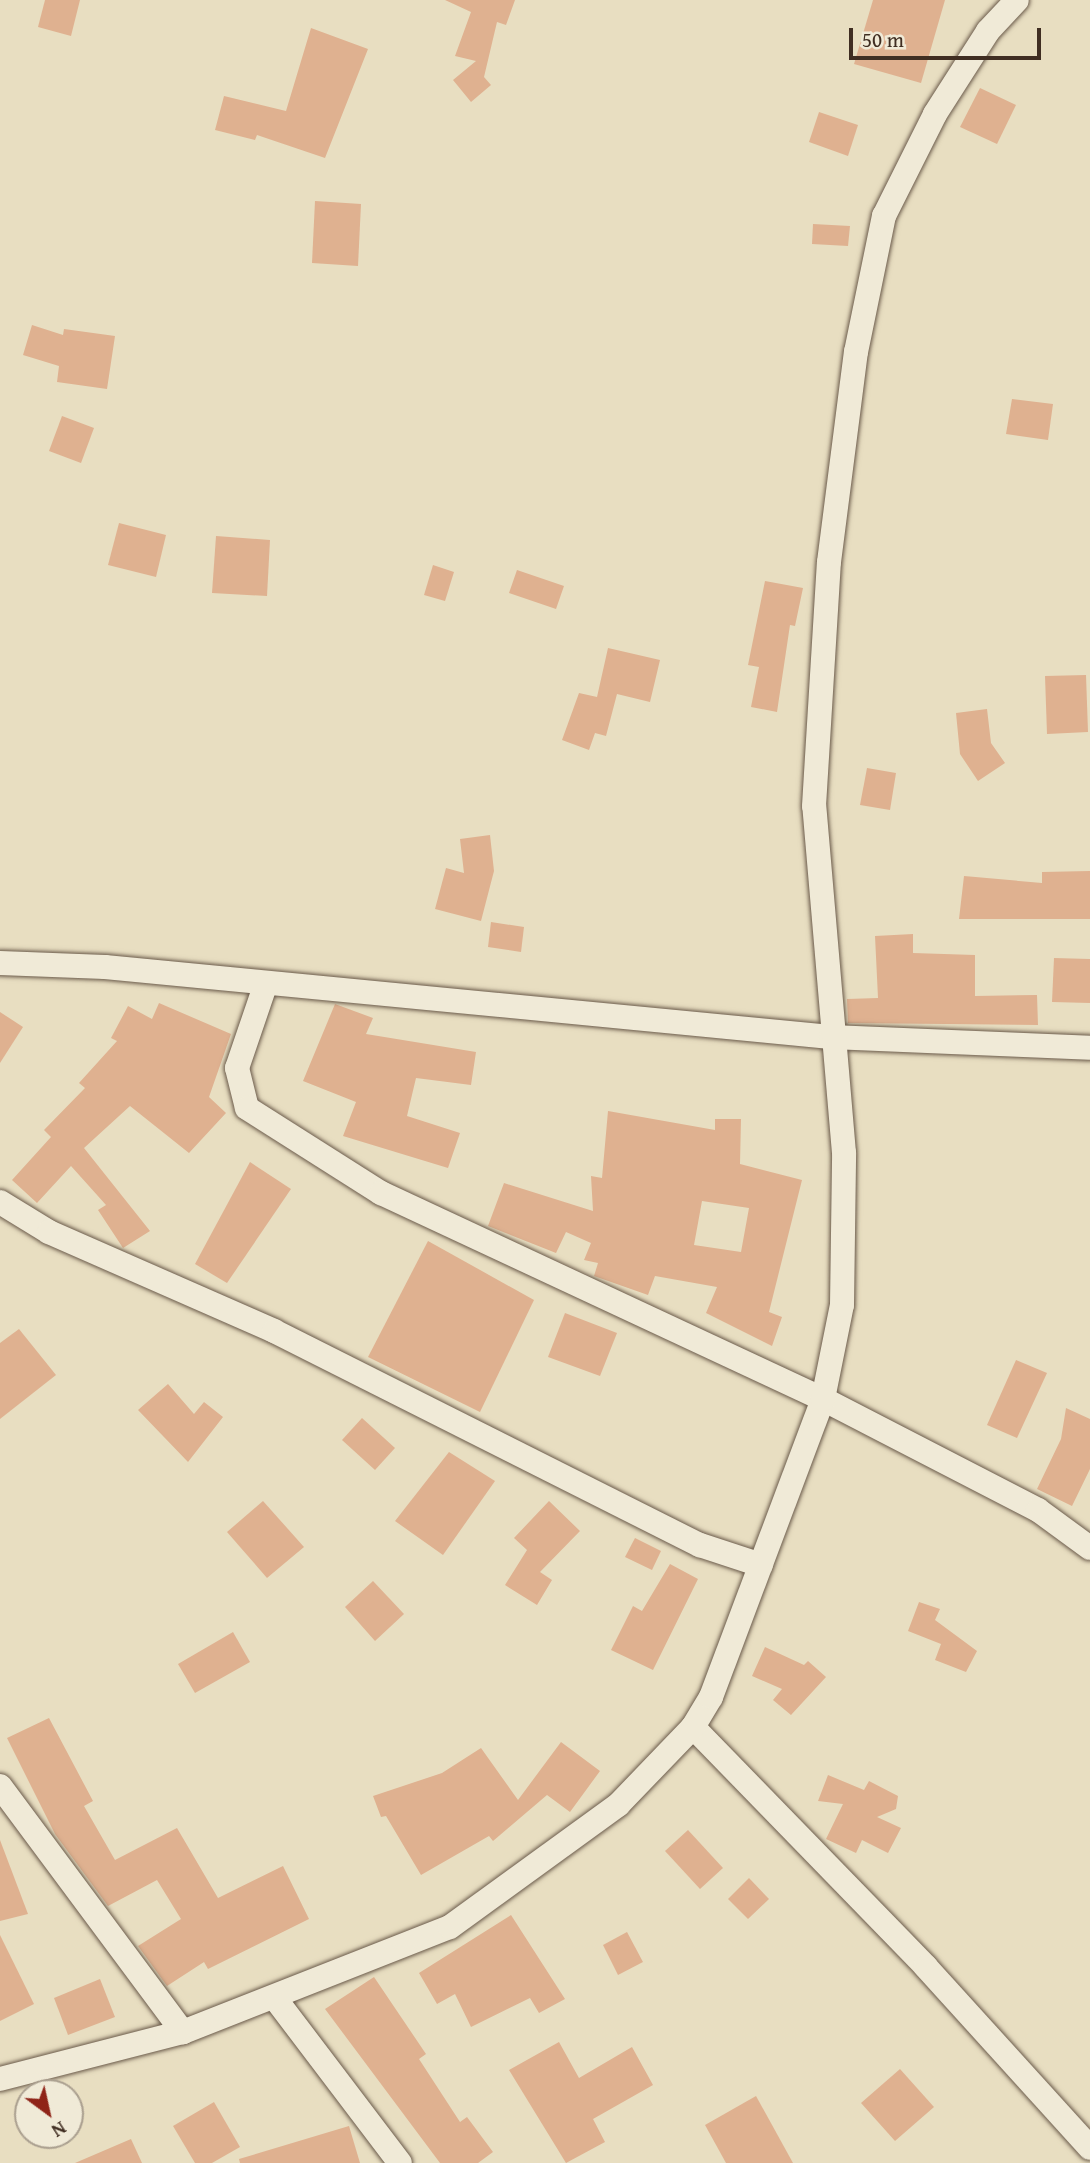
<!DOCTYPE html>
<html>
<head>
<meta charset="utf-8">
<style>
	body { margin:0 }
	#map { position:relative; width:1090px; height:2163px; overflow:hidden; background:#e8dec1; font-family:"Gentium Book Plus",serif }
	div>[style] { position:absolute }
	.building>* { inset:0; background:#dfb190 }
	.roads { filter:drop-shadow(0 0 2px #6a5a4a) drop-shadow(0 0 2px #6a5a4a) }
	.street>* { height:24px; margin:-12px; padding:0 12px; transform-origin:12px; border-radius:12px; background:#f0ead7 }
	span { translate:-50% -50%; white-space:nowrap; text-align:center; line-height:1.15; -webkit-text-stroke:5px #f0ead7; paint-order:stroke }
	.north { position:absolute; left:14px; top:2079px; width:70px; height:70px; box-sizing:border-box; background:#f0ead7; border:2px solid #aa9f8f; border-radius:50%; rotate:147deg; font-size:19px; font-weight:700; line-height:28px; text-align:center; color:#402e22 }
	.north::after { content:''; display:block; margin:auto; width:24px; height:32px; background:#8f2418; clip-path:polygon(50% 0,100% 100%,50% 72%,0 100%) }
	.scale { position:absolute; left:849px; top:28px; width:192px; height:32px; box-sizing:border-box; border:4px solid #402e22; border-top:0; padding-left:9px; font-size:21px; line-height:24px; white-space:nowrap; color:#402e22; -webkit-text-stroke:5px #f0ead7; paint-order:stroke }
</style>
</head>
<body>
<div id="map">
	<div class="building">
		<div style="clip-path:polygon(45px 0,80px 0,71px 36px,38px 27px)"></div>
		<div style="clip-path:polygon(445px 0,515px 0,506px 25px,497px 22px,484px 77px,491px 85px,471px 102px,453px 80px,476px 61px,455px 56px,471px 12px)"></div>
		<div style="clip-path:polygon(873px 0,945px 0,921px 83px,854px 64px)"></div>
		<div style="clip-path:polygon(311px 28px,368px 49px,325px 158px,257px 135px,255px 140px,215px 130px,224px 96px,286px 111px)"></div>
		<div style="clip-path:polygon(980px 88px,1016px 105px,997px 144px,960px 127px)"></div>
		<div style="clip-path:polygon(819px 112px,858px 125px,848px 156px,809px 142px)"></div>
		<div style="clip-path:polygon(315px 201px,361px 204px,358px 266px,312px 263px)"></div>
		<div style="clip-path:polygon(813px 224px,850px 226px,848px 246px,812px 244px)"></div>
		<div style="clip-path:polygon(32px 325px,63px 335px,64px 329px,115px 336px,107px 389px,57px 382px,59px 366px,23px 355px)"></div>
		<div style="clip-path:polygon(1012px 399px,1053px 404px,1048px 440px,1006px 434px)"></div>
		<div style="clip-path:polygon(62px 416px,94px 428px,81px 463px,49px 451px)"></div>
		<div style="clip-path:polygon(119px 523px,166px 535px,156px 577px,108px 565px)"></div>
		<div style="clip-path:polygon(216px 536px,270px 540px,267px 596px,212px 593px)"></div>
		<div style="clip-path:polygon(433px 565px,454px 572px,445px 601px,424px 595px)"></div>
		<div style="clip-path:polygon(517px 570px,564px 586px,556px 609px,509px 593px)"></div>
		<div style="clip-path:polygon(765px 581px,803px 588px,795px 626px,790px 625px,777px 712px,751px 707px,759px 667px,748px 665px)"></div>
		<div style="clip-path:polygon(608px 648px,660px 660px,650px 702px,617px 694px,606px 736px,595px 733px,589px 750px,562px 740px,579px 693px,597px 697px)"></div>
		<div style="clip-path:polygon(1086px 675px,1088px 732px,1047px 734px,1045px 676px)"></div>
		<div style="clip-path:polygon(987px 709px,991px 743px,1005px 763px,978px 781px,960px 754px,956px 713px)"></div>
		<div style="clip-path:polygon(867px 768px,896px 773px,890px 810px,860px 805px)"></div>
		<div style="clip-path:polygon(490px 835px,494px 871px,481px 921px,435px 909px,446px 868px,464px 873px,460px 839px)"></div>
		<div style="clip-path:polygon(1090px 871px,1090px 919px,959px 919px,964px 876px,1042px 883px,1042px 872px)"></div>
		<div style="clip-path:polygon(491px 922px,524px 927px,521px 952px,488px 947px)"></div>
		<div style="clip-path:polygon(913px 934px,913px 953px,975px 955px,975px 996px,1037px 995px,1038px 1025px,848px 1023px,847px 999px,878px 998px,875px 936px)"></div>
		<div style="clip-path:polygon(1054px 958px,1090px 959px,1090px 1003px,1052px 1002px)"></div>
		<div style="clip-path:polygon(159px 1003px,231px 1034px,209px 1097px,226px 1113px,189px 1153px,130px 1106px,84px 1148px,150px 1231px,123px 1248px,98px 1210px,106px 1205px,71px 1166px,37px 1203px,12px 1180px,51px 1137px,44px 1130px,85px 1088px,79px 1083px,117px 1041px,111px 1038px,128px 1006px,152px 1019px)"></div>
		<div style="clip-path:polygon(335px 1004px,373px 1018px,366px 1034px,476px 1052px,471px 1085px,416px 1078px,407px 1116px,460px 1133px,448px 1168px,343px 1136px,356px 1102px,303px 1081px)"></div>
		<div style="clip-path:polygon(0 1012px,23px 1027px,0 1063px)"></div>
		<div style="clip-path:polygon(evenodd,608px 1111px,715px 1130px,715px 1119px,741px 1119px,740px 1164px,802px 1180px,769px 1312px,782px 1317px,772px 1346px,706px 1313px,717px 1287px,655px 1276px,648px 1295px,594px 1276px,598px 1263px,584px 1260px,591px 1243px,566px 1232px,556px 1253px,488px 1226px,504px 1183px,593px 1211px,591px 1176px,602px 1178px,608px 1111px,702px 1201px,749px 1208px,741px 1252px,694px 1245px,702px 1201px)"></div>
		<div style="clip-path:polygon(250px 1162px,291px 1189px,227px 1283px,195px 1264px)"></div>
		<div style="clip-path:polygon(428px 1241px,534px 1300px,480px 1412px,368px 1357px)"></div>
		<div style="clip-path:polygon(565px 1313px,617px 1333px,600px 1376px,548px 1357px)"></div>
		<div style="clip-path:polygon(19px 1329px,56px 1375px,0 1419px,0 1343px)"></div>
		<div style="clip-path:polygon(1016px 1360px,1047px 1373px,1017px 1438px,987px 1425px)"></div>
		<div style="clip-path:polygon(168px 1384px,194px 1414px,204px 1402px,223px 1417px,188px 1462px,138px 1410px)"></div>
		<div style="clip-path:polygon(1066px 1408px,1090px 1419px,1090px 1469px,1072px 1506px,1037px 1489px,1061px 1439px)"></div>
		<div style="clip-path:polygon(362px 1418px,395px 1448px,375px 1470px,342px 1440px)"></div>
		<div style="clip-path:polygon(449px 1452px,495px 1481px,443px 1555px,395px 1521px)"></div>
		<div style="clip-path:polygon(263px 1501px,304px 1547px,267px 1578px,227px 1532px)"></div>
		<div style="clip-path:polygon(549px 1501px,580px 1531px,540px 1572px,552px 1580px,537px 1605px,505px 1585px,527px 1550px,514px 1538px)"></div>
		<div style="clip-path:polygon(635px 1538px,661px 1551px,652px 1570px,625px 1557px)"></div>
		<div style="clip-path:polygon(670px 1564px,698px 1579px,653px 1670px,611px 1650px,633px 1606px,642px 1611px)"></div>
		<div style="clip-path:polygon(373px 1581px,404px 1614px,375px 1641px,345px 1607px)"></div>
		<div style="clip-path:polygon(919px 1602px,940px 1609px,935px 1620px,977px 1651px,966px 1672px,935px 1660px,941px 1644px,908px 1631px)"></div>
		<div style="clip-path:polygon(233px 1632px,250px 1662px,195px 1693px,178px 1664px)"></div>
		<div style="clip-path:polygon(765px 1647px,804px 1665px,808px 1661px,826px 1677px,791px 1715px,773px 1700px,782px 1689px,752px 1676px)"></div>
		<div style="clip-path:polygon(49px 1718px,93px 1801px,84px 1806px,115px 1860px,177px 1828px,218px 1898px,283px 1866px,309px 1919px,208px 1969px,204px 1962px,167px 1986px,138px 1946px,181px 1919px,157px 1880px,108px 1906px,55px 1834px,7px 1738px)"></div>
		<div style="clip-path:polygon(561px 1742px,600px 1771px,570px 1812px,547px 1795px,493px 1841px,489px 1836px,421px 1875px,386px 1816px,381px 1817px,373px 1796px,442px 1773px,481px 1748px,518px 1800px)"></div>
		<div style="clip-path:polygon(828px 1775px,864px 1790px,869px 1781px,898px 1796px,896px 1809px,877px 1817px,901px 1828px,888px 1853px,862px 1840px,856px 1853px,826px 1839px,843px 1804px,818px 1801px)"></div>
		<div style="clip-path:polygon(688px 1830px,723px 1868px,700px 1889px,665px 1851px)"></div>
		<div style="clip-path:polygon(0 1840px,28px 1914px,0 1921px)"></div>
		<div style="clip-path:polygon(749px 1878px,769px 1899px,748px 1919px,728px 1899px)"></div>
		<div style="clip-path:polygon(511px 1915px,565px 1999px,539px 2013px,530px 1998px,471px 2027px,455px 1994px,437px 2004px,419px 1973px)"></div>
		<div style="clip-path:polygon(627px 1932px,643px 1962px,618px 1975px,603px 1945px)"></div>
		<div style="clip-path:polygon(0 1935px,34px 2004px,0 2021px)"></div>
		<div style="clip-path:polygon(374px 1977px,426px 2054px,419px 2059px,460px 2122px,467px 2117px,493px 2152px,478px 2163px,440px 2163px,325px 2009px)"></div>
		<div style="clip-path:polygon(100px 1979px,115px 2017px,68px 2035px,54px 1998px)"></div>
		<div style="clip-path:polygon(559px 2042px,579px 2078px,632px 2047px,653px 2085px,593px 2119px,605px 2142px,566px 2163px,509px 2070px)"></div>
		<div style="clip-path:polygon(900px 2069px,934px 2107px,895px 2141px,861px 2103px)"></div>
		<div style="clip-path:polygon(756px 2096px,793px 2163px,726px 2163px,705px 2125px)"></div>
		<div style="clip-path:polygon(214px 2102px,240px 2147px,212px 2163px,195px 2163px,173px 2126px)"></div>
		<div style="clip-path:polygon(349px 2126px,360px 2163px,240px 2163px,239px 2159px)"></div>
		<div style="clip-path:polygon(131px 2139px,142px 2163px,75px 2163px)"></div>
	</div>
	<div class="roads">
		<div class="street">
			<div style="left:0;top:963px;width:105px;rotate:2.2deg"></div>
			<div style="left:105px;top:967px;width:729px;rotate:5.51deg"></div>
			<div style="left:831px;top:1037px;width:259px;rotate:2.4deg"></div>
			<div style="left:266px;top:983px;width:90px;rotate:108.8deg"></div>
			<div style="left:237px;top:1068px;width:41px;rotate:76deg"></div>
			<div style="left:247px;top:1108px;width:159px;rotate:32.4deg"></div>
			<div style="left:381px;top:1193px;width:488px;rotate:25deg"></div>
			<div style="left:823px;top:1399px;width:242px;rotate:27.3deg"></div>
			<div style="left:1038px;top:1510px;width:64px;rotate:36.2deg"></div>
			<div style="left:0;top:1202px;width:57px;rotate:31.5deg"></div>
			<div style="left:49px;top:1232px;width:246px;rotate:23.7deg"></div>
			<div style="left:274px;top:1331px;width:477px;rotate:26.7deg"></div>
			<div style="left:700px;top:1545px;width:64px;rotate:18.2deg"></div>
			<div style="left:693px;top:1727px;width:334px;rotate:45.8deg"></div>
			<div style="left:926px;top:1967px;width:244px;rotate:47.8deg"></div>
			<div style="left:0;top:1786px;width:307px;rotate:53.4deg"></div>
			<div style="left:274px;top:1997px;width:208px;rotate:52.8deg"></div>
			<div style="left:0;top:2079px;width:189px;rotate:-14.4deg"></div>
			<div style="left:183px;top:2032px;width:287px;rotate:-21.5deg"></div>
			<div style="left:450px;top:1927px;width:208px;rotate:-36deg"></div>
			<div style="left:618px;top:1805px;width:108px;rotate:-46.1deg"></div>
			<div style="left:693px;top:1727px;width:35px;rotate:-59deg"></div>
			<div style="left:711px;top:1697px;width:318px;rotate:-69.4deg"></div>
			<div style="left:823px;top:1399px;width:96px;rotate:-78.6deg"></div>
			<div style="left:842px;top:1305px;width:152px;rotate:-89.2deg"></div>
			<div style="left:844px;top:1153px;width:348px;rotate:-94.9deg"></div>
			<div style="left:814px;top:806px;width:244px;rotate:-86.5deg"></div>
			<div style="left:829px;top:562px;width:212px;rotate:-82.7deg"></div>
			<div style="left:856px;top:352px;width:139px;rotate:-78.4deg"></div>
			<div style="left:884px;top:216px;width:114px;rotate:-63.4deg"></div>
			<div style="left:935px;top:114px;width:98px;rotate:-57.4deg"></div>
			<div style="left:988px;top:31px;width:42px;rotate:-46.9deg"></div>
		</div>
	</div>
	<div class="north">N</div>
	<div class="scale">50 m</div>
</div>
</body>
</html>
